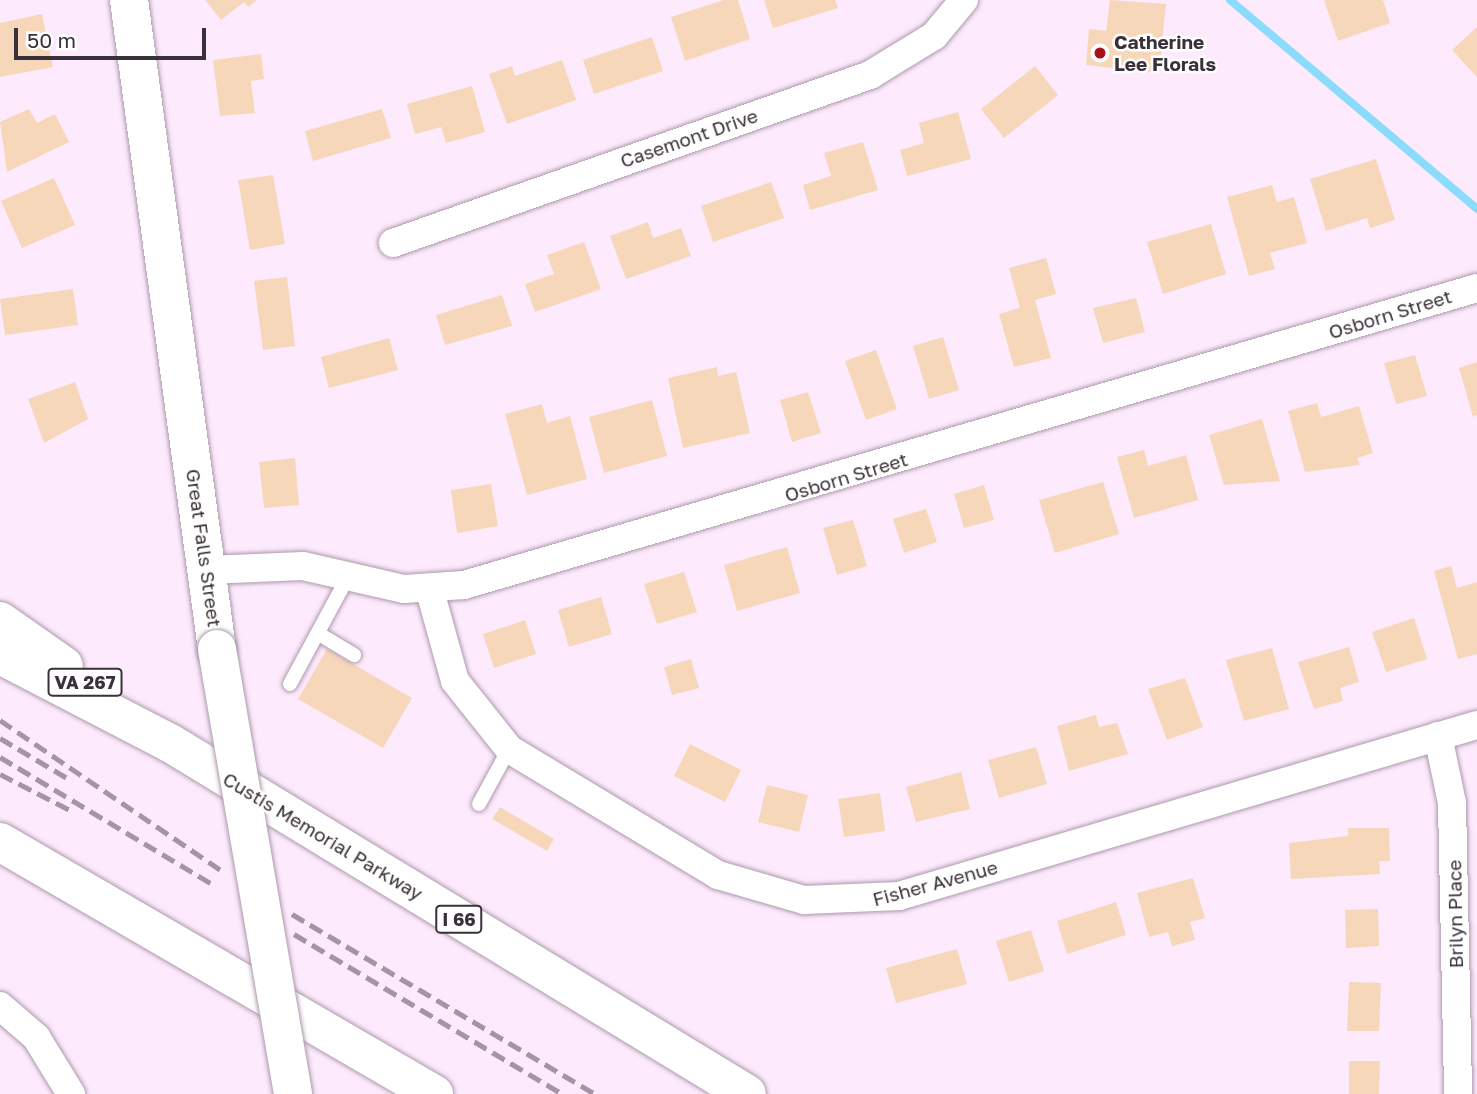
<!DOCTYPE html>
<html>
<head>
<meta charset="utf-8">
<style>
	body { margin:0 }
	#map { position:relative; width:1477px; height:1094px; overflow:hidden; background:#fdeafd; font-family:"Golos Text",sans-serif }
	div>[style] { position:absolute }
	.stream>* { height:8px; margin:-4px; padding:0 4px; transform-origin:4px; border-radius:4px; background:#8bdbfa }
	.building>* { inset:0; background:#f7d7b9 }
	.roads { filter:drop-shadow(0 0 2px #ac9aac) drop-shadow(0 0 2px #ac9aac) }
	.service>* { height:14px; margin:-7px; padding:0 7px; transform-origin:7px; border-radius:7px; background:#fff }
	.minor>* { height:28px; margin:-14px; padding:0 14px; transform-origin:14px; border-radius:14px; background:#fff }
	.secondary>* { height:38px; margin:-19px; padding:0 19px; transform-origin:19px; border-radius:19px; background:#fff }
	.motorway>* { height:38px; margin:-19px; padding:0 19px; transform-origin:19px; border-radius:19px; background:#fff }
	.rail>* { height:5px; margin-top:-2.5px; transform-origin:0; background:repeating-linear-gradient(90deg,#a395a3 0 14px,transparent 0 21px) }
	.bridges { filter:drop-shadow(0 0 2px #ac9aac) drop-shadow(0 0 2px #ac9aac) }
	.secondary-bridge>* { height:38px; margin:-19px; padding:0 19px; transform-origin:19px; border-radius:19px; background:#fff }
	.dots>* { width:19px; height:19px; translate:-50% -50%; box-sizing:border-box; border:4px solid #fefefe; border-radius:50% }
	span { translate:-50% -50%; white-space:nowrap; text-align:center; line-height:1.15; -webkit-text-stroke:5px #fefefe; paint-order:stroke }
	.shield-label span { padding:2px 5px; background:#fefefe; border:2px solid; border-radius:5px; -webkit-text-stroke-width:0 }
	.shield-label { font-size:18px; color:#393139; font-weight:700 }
	.poi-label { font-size:19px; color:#393139; font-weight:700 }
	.left { translate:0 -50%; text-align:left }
	.street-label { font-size:19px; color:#393139 }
	.scale { position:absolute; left:14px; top:28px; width:192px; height:32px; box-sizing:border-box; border:4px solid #393139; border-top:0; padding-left:9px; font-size:21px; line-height:24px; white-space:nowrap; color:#393139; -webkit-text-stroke:5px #fefefe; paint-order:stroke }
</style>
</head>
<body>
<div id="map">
	<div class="stream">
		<div style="left:1230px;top:0;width:324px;rotate:40.2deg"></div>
	</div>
	<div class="building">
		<div style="clip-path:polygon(205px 0,257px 0,248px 7px,244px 2px,221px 20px)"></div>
		<div style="clip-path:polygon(724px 0,738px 0,750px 39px,685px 61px,671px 17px)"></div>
		<div style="clip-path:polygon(764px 0,835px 0,838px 8px,773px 28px)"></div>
		<div style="clip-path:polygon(1110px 0,1166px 4px,1159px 73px,1086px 65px,1089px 29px,1106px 31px)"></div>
		<div style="clip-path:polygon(1324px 0,1383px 0,1390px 23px,1338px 41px)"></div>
		<div style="clip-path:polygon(42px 14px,53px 67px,0 77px,0 23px)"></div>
		<div style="clip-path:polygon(1477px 27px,1477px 77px,1452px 50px)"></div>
		<div style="clip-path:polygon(652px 37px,663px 71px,594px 94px,583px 60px)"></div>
		<div style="clip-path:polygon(261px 54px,264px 79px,251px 81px,255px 113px,220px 116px,213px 60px)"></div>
		<div style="clip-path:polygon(562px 60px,576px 100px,507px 124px,489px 74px,512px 66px,515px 76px)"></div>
		<div style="clip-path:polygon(1035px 66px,1058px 95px,1004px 138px,981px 109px)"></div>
		<div style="clip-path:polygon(472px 86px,485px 132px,446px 143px,441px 127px,415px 134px,407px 104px)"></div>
		<div style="clip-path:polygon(29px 109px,37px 123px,55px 114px,69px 142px,7px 172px,0 122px)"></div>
		<div style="clip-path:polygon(382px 109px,391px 138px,313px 161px,305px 131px)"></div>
		<div style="clip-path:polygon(958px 112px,971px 159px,907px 176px,900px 150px,924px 143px,919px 123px)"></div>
		<div style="clip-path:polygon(863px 142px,878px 190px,810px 210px,803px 185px,831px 176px,824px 153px)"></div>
		<div style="clip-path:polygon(1376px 159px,1395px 220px,1370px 228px,1367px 218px,1326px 231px,1310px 179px)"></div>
		<div style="clip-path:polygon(273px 175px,285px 244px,250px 250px,238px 180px)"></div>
		<div style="clip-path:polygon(54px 178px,75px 225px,22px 248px,1px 201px)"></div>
		<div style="clip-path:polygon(771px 182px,784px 218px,713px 242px,701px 206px)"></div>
		<div style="clip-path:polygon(1272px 185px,1277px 202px,1294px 197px,1307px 243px,1270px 253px,1275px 269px,1249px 276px,1227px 197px)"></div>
		<div style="clip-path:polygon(648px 222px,653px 238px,681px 228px,691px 256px,626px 279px,610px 236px)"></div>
		<div style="clip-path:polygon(1211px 224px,1226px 274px,1163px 294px,1147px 242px)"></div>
		<div style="clip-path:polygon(584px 242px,601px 289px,535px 312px,525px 284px,554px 274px,547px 255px)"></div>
		<div style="clip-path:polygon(1046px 258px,1056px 294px,1035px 300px,1051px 358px,1014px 367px,999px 314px,1020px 308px,1009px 268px)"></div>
		<div style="clip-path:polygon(287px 277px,295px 346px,263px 350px,254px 281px)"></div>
		<div style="clip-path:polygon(73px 289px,78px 325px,5px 335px,0 299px)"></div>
		<div style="clip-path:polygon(502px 295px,512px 326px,445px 345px,436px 315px)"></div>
		<div style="clip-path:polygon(1136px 298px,1145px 332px,1103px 343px,1093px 308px)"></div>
		<div style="clip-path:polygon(943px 337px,959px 390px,929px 399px,913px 346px)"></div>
		<div style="clip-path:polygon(389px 338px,398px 370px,329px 388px,321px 357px)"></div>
		<div style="clip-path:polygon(876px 350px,897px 409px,866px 420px,845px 361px)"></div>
		<div style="clip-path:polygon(1415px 355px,1427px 396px,1396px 404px,1384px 363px)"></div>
		<div style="clip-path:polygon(1477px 362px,1477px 415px,1473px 417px,1459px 368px)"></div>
		<div style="clip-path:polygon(717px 367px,718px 376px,736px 372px,750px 433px,683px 448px,668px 378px)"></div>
		<div style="clip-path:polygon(75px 382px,88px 419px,44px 443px,28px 399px)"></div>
		<div style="clip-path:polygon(808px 392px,821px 433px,792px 442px,780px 400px)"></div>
		<div style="clip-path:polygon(652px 400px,667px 456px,604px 473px,589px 417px)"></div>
		<div style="clip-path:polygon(1317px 403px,1321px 417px,1359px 406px,1373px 453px,1357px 458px,1360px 465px,1305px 472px,1288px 411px)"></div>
		<div style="clip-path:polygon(542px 404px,547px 423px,570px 416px,587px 479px,527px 495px,505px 414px)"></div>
		<div style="clip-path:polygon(1262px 419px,1280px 481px,1224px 485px,1209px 435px)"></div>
		<div style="clip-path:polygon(1144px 450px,1148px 466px,1186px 455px,1198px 500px,1134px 518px,1117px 457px)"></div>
		<div style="clip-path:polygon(295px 458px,299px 505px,264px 508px,259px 462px)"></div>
		<div style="clip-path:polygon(1103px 482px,1119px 534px,1055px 553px,1039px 500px)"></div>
		<div style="clip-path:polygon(491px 484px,498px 526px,457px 533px,451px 490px)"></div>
		<div style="clip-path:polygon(984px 485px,994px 520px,964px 528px,954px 494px)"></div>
		<div style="clip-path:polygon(926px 509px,937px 542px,904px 553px,893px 519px)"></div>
		<div style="clip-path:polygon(853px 520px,867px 566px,837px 575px,823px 528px)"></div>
		<div style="clip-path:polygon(787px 547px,800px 593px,737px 611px,724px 565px)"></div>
		<div style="clip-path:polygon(1451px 566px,1457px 588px,1477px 582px,1477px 654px,1458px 659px,1434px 571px)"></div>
		<div style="clip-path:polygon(684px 572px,697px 612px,657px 624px,644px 584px)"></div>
		<div style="clip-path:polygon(601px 597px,612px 634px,569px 647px,558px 610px)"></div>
		<div style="clip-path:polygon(1414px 618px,1427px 659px,1386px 672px,1372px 632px)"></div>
		<div style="clip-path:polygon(525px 620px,536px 654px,494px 668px,483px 634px)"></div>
		<div style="clip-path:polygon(1349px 647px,1359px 682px,1340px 688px,1343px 701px,1314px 709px,1298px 662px)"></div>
		<div style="clip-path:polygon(1272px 648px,1289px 709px,1244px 721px,1226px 660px)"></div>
		<div style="clip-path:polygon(327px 649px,412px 698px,383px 748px,298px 699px)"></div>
		<div style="clip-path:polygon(691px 659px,699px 688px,672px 695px,664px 667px)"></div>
		<div style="clip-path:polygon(1185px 678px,1203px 727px,1167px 740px,1148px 689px)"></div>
		<div style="clip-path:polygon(1096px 715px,1099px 727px,1117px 723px,1128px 754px,1069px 771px,1057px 726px)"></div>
		<div style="clip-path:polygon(690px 744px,741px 770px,725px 802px,674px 776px)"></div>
		<div style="clip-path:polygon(1036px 747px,1047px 784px,999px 798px,988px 760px)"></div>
		<div style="clip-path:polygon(961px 772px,970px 809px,916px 822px,906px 787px)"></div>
		<div style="clip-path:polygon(767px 785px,808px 795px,799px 832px,758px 822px)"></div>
		<div style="clip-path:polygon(880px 793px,885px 831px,844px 837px,838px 799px)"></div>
		<div style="clip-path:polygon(500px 807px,554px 839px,547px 851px,492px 819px)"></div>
		<div style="clip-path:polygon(1348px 828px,1389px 828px,1390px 861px,1379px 861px,1380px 874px,1291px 879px,1289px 843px,1348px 836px)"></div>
		<div style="clip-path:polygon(1193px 878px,1205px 918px,1190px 922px,1195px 940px,1172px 946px,1168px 932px,1149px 937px,1137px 893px)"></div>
		<div style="clip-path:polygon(1116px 902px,1126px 935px,1067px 954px,1057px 921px)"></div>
		<div style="clip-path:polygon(1378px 909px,1379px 946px,1346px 948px,1345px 910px)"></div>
		<div style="clip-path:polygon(1031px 930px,1044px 971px,1009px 982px,996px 941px)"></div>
		<div style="clip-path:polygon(957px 949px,967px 984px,896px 1003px,886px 968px)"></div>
		<div style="clip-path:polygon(1349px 982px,1381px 983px,1379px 1031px,1347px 1031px)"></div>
		<div style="clip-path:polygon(1349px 1061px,1380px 1061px,1379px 1094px,1349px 1094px)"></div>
	</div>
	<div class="roads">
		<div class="service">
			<div style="left:319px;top:634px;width:41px;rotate:31deg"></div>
			<div style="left:290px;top:684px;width:124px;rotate:-61.6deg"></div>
			<div style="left:479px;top:804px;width:63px;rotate:-61.4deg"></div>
		</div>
		<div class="minor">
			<div style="left:393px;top:243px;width:506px;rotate:-19.4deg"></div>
			<div style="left:870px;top:75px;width:75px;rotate:-31.4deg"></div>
			<div style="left:934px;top:36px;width:47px;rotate:-50.2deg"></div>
			<div style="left:207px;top:570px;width:96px;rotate:-2.4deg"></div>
			<div style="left:303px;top:566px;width:104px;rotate:12.8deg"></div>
			<div style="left:404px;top:589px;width:60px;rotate:-3.8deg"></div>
			<div style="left:464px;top:585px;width:1056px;rotate:-16.34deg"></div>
			<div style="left:430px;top:591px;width:93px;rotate:74.5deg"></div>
			<div style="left:455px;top:681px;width:87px;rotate:51.5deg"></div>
			<div style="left:509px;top:749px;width:244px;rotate:31.1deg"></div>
			<div style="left:718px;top:875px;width:90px;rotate:16.2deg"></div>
			<div style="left:804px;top:900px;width:95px;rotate:-2.4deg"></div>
			<div style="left:899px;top:896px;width:603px;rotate:-16.48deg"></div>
			<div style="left:1438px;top:736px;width:68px;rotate:78.2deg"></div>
			<div style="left:1452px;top:803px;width:291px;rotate:88.8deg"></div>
			<div style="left:0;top:1006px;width:48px;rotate:40.7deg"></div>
			<div style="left:36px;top:1037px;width:67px;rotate:58.4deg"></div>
		</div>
		<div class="secondary">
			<div style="left:129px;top:0;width:655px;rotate:82.28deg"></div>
		</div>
		<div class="motorway">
			<div style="left:0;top:621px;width:78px;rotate:35.1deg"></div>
			<div style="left:0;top:655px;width:191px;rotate:27.4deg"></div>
			<div style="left:170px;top:743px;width:675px;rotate:31.31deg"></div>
			<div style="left:0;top:842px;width:502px;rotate:30.14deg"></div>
		</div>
	</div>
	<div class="rail">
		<div style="left:0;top:720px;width:268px;rotate:34.2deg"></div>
		<div style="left:0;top:738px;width:84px;rotate:30.8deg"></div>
		<div style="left:0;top:757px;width:249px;rotate:30.9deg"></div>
		<div style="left:0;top:774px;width:83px;rotate:27.2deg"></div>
		<div style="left:292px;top:914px;width:352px;rotate:30.7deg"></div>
		<div style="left:294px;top:934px;width:312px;rotate:30.8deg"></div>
	</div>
	<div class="bridges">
		<div class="secondary-bridge">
			<div style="left:217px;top:649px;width:451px;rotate:80.3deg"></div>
		</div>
	</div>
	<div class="dots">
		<div style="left:1100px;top:53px;background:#a7111a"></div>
	</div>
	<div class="shield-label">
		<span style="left:85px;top:682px">VA 267</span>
		<span style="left:459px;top:919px">I 66</span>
	</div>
	<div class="poi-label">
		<span class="left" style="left:1114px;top:53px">Catherine<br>Lee Florals</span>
	</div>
	<div class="street-label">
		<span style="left:689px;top:138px;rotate:-19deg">Casemont Drive</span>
		<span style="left:1390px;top:314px;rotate:-17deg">Osborn Street</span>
		<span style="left:846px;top:477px;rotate:-17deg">Osborn Street</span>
		<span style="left:204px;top:548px;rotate:82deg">Great Falls Street</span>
		<span style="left:323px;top:836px;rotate:31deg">Custis Memorial Parkway</span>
		<span style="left:935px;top:883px;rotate:-15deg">Fisher Avenue</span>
		<span style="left:1455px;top:914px;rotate:-91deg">Brilyn Place</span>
	</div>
	<div class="scale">50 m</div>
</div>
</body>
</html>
